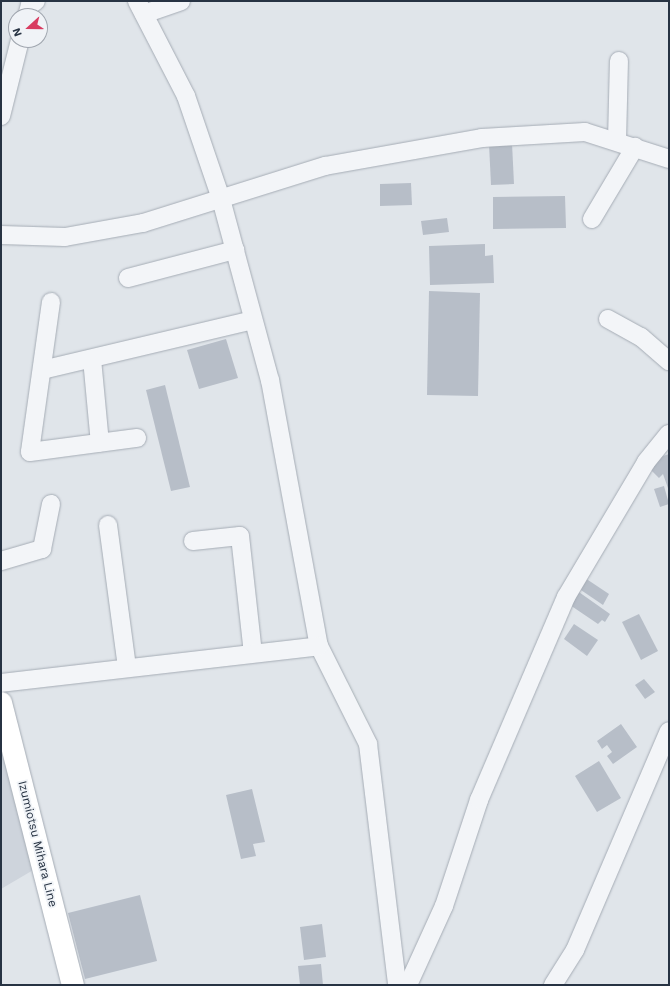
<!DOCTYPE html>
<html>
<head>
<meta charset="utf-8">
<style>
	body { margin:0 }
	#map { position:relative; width:670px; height:986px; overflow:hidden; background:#e0e5ea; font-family:"Work Sans",sans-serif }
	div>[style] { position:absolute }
	.built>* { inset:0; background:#ced4dc }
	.building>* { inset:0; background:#b7bec8 }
	.roads { filter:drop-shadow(0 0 1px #a5acb5) drop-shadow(0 0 1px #a5acb5) }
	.minor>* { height:18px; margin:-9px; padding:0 9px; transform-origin:9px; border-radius:9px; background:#f3f5f8 }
	.major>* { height:22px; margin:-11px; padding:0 11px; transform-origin:11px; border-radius:11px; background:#fff }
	span { translate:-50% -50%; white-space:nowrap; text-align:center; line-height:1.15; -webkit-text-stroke:3.5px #f0f3f7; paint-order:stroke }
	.street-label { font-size:12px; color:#273343 }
	.frame { position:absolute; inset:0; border:2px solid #273343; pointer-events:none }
	.north { position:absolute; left:8px; top:8px; width:40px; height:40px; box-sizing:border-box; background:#f0f3f7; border:1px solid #a0a6af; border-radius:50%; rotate:249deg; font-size:11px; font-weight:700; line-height:16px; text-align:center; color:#273343 }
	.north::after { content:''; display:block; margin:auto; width:14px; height:18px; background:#d83c61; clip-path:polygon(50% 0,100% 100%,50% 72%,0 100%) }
</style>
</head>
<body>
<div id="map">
	<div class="built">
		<div style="clip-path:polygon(1px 741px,35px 869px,1px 889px)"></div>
	</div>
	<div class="building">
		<div style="clip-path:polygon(512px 143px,514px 184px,491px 185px,489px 144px)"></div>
		<div style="clip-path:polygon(411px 183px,412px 205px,380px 206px,380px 184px)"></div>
		<div style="clip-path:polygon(565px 196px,566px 228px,493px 229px,493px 197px)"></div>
		<div style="clip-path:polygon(447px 218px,449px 232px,423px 235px,421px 221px)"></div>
		<div style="clip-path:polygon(485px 244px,485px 256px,493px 255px,494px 283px,430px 285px,429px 246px)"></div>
		<div style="clip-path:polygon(429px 291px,480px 293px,478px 396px,427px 395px)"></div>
		<div style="clip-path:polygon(226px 339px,238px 378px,199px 389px,187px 350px)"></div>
		<div style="clip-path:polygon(165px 385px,190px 487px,171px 491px,146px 390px)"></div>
		<div style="clip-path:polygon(669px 454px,669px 491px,663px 474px,659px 478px,649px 468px,657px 458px)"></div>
		<div style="clip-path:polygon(664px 486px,669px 504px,660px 507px,654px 489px)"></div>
		<div style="clip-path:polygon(582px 576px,609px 594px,603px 605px,575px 586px)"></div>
		<div style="clip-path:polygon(576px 590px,610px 614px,605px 622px,602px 620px,598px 624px,567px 603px)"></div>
		<div style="clip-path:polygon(639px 614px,658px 651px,641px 660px,622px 622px)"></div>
		<div style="clip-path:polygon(574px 624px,598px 640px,587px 656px,564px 639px)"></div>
		<div style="clip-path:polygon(644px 679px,655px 692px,645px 699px,635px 685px)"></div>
		<div style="clip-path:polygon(621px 724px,637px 747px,613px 764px,607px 756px,612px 752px,607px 745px,602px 749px,597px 741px)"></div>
		<div style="clip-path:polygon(599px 761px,621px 798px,597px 812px,575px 776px)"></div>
		<div style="clip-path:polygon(252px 789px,265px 842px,253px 844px,256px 856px,241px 859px,226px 795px)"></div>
		<div style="clip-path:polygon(140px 895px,157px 961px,85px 979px,68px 913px)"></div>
		<div style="clip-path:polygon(322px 924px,326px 957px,304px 960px,300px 927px)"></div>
		<div style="clip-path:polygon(321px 964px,323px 985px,300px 985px,298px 966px)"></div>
	</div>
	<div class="roads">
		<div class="minor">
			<div style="left:137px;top:1px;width:107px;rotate:62.7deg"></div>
			<div style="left:186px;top:96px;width:109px;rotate:71.2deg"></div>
			<div style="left:221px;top:199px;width:188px;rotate:74.9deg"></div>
			<div style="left:270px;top:380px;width:270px;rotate:79.6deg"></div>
			<div style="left:319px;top:646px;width:110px;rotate:63.4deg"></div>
			<div style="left:368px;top:744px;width:243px;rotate:83.1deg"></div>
			<div style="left:144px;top:14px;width:39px;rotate:-19deg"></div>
			<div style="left:27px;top:16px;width:11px;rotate:-75deg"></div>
			<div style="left:30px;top:5px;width:7px;rotate:-34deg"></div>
			<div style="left:1px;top:116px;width:78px;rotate:-76deg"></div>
			<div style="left:617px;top:141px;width:80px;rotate:-88.6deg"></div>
			<div style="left:592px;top:219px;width:84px;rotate:-59.2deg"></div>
			<div style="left:1px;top:235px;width:64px;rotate:1.8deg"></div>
			<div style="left:65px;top:237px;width:79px;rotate:-10.2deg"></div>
			<div style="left:143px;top:223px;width:191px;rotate:-17.4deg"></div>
			<div style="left:325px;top:166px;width:159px;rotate:-10.1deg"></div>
			<div style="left:482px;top:138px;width:103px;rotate:-3.3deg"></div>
			<div style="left:585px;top:132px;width:88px;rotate:17.8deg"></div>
			<div style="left:128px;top:278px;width:111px;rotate:-14.7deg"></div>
			<div style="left:51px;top:302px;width:151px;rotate:98deg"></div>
			<div style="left:30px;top:452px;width:108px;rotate:-7.5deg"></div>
			<div style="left:608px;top:319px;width:38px;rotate:29deg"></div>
			<div style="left:641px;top:337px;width:37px;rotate:41deg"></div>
			<div style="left:92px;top:359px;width:84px;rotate:84.6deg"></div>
			<div style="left:42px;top:370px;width:217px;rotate:-13.3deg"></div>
			<div style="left:108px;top:525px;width:143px;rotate:82.4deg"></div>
			<div style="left:193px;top:541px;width:47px;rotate:-6.1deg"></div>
			<div style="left:240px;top:536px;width:118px;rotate:83.7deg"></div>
			<div style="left:1px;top:561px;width:43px;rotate:-16.3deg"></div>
			<div style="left:42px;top:549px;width:46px;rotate:-78.7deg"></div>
			<div style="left:1px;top:683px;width:320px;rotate:-6.6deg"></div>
			<div style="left:408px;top:985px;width:87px;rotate:-65.5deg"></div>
			<div style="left:444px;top:906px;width:112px;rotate:-71.7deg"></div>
			<div style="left:479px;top:800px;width:221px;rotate:-66.8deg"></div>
			<div style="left:566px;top:597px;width:157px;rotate:-59.3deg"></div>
			<div style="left:646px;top:462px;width:36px;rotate:-51deg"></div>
			<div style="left:553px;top:985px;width:41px;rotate:-57.8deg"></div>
			<div style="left:575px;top:950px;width:238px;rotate:-66.8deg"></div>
		</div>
		<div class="major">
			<div style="left:1px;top:703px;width:291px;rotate:75.7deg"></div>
		</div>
	</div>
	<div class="street-label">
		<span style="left:37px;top:844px;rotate:76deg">Izumiotsu Mihara Line</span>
	</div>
	<div class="frame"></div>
	<div class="north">N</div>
</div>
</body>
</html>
